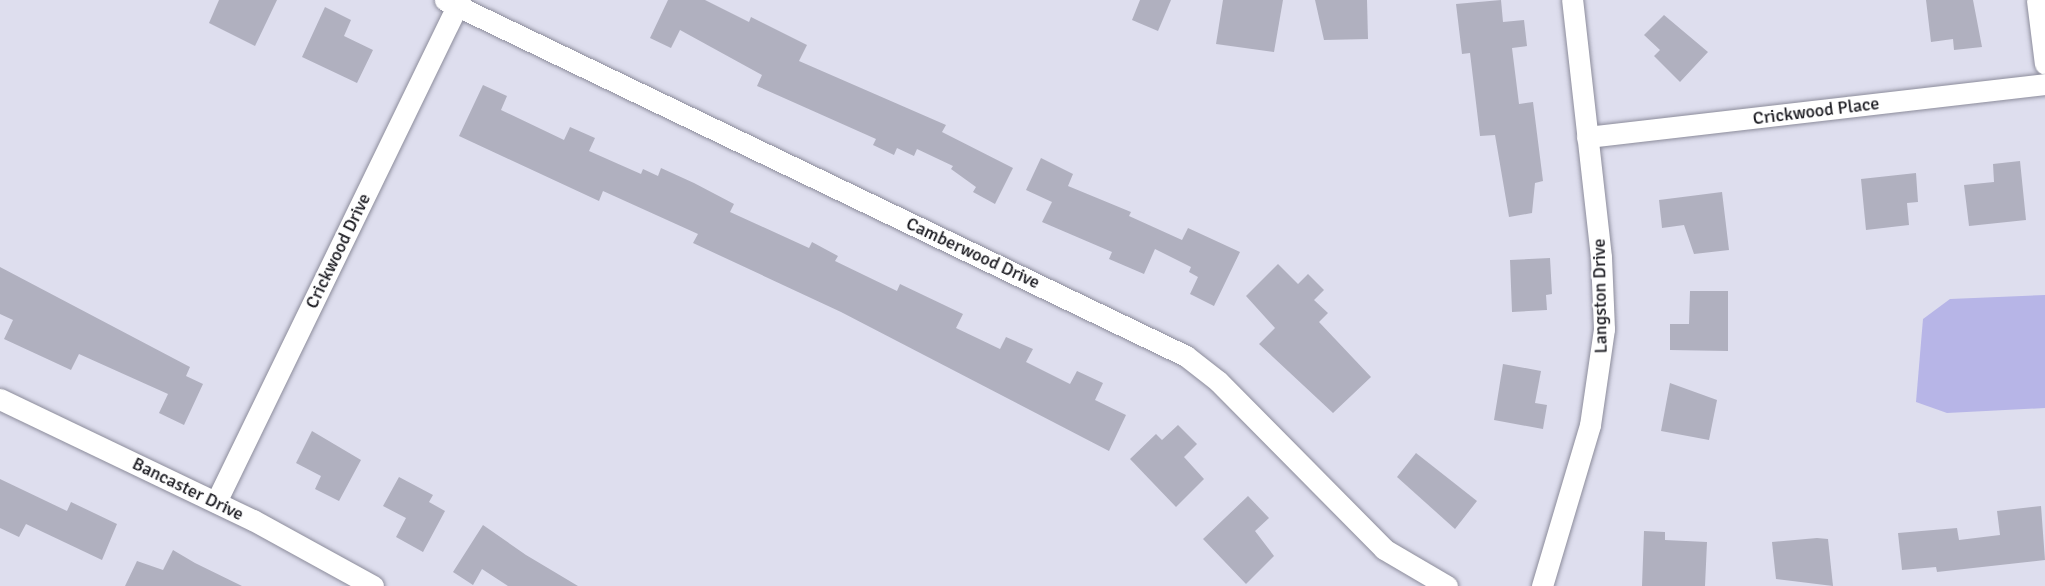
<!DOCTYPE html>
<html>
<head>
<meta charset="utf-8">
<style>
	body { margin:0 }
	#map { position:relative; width:2045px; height:586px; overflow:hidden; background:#dedeee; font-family:Signika,sans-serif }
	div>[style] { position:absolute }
	.water>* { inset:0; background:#b7b5e7 }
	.building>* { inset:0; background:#b0b0bf }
	.roads { filter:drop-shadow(0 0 2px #8c8c9b) drop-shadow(0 0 2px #8c8c9b) }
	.street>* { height:21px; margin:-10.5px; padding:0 10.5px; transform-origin:10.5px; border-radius:10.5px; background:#fff }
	span { translate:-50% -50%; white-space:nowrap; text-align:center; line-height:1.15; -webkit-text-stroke:4.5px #fff; paint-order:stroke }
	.street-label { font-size:18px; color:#19191f }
</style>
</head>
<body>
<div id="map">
	<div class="water">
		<div style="clip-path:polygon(2045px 295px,2045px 408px,1947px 413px,1916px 402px,1923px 319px,1950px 299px)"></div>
	</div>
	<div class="building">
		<div style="clip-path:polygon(219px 0,277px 0,255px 46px,209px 23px)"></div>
		<div style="clip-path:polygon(668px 0,705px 0,749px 22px,751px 17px,807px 45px,799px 61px,946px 125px,942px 132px,1013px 168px,995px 204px,973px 192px,976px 187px,951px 169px,953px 166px,917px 149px,914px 156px,897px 148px,894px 155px,873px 145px,876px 139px,757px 86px,762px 75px,680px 30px,671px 48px,650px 38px)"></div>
		<div style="clip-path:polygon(1140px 0,1171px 0,1158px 31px,1132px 20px)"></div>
		<div style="clip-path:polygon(1223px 0,1283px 0,1274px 52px,1216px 44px)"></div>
		<div style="clip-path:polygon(1315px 0,1367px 0,1368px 39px,1324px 40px)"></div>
		<div style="clip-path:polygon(1501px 0,1503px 22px,1524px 20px,1527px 46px,1512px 48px,1519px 104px,1533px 102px,1543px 181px,1535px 183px,1532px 213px,1509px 217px,1495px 135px,1480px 136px,1470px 53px,1462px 54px,1456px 4px)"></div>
		<div style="clip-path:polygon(1926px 0,1973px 0,1982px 47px,1954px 50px,1953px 39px,1931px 42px)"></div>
		<div style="clip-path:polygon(325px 7px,351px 20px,344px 36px,373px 50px,357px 83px,302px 57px)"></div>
		<div style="clip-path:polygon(1664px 15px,1708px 52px,1680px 82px,1654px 56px,1660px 50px,1644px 35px)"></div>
		<div style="clip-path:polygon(483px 85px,507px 96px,501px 110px,518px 118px,564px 140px,570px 127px,595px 138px,589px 151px,641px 174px,643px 169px,658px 176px,661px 168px,694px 183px,734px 204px,730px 212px,809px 248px,812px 242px,838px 256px,835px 261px,897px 291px,900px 284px,963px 314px,956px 328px,1000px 349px,1006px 337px,1033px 349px,1026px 362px,1070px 384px,1077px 371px,1103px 383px,1095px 400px,1126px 415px,1109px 451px,841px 312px,693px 243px,698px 234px,603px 191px,599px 201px,459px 136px)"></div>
		<div style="clip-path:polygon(1041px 158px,1073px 174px,1068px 186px,1131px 212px,1129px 216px,1182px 240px,1188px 228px,1240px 252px,1214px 306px,1190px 294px,1198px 277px,1189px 272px,1191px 267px,1155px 249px,1144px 274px,1109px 259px,1112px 252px,1042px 222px,1052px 202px,1026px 190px)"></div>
		<div style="clip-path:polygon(2020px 161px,2026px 220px,1969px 226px,1964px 185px,1994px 182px,1993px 164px)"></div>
		<div style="clip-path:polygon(1916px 173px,1918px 202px,1907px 203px,1909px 225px,1866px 230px,1861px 179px)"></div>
		<div style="clip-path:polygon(1722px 192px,1729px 250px,1694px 254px,1684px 225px,1662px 228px,1659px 200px)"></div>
		<div style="clip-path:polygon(1550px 258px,1552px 294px,1546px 295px,1547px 310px,1512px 312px,1510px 260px)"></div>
		<div style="clip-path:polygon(1278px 264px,1298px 284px,1308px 274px,1324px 290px,1314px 300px,1328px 313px,1319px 322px,1371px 377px,1333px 413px,1259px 344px,1275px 328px,1246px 296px)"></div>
		<div style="clip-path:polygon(0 267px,190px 367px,186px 376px,203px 384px,184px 425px,159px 413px,168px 394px,79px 354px,71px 370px,4px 339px,13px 320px,0 314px)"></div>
		<div style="clip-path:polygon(1690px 291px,1728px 291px,1728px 351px,1670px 350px,1670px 324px,1689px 324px)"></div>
		<div style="clip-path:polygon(1503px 364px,1541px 371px,1535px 403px,1547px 405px,1543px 429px,1494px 420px)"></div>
		<div style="clip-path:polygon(1670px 383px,1717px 400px,1709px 440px,1661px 431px)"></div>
		<div style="clip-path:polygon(1178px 425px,1197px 444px,1184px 457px,1204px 479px,1176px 507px,1130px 459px,1156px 434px,1162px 440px)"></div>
		<div style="clip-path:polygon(312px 431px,361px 460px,339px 501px,315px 489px,321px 476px,296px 463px)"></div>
		<div style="clip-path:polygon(1416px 453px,1477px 501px,1455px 529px,1397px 477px)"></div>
		<div style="clip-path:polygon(399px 477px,433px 495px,429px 502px,445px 511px,423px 552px,396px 537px,406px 518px,383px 506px)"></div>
		<div style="clip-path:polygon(0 479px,67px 511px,71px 502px,117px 524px,102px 560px,26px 524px,19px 537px,0 528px)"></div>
		<div style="clip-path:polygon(1248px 496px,1269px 518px,1255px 531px,1274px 556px,1246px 584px,1203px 539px)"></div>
		<div style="clip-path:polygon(2041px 506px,2045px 560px,1937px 572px,1936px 567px,1902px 570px,1898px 533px,1957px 528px,1959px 540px,2000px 535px,1997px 511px)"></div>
		<div style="clip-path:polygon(483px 525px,526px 555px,578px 586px,508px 586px,482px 569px,473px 585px,453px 572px)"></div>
		<div style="clip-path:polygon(1644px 531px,1665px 532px,1665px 540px,1707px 542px,1705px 586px,1642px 586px)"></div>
		<div style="clip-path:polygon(1817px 538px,1828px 539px,1833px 586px,1776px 579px,1772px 542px)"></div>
		<div style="clip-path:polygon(173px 550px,195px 563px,242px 586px,125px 586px,137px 561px,163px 570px)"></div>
	</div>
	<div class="roads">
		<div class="street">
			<div style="left:445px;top:0;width:822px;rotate:25.66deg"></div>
			<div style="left:1186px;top:356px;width:41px;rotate:38deg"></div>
			<div style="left:1218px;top:381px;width:236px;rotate:45.3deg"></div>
			<div style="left:1384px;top:549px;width:73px;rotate:30.4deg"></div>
			<div style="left:2037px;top:0;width:64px;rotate:82.9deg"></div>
			<div style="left:1587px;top:137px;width:461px;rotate:-6.6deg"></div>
			<div style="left:0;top:399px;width:280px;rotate:25.6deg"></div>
			<div style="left:253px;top:520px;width:137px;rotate:28.8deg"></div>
			<div style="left:216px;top:502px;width:558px;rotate:-64.08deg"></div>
			<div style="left:1542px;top:586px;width:168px;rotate:-73.4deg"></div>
			<div style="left:1590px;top:425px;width:97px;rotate:-81.7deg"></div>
			<div style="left:1604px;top:329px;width:72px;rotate:-92.4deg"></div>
			<div style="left:1601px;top:257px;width:259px;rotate:-96.4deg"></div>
		</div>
	</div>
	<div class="street-label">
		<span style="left:1816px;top:111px;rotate:-7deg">Crickwood Place</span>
		<span style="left:338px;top:251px;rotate:-64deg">Crickwood Drive</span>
		<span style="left:973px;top:253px;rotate:25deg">Camberwood Drive</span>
		<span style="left:1600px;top:296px;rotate:-91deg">Langston Drive</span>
		<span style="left:188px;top:489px;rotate:26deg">Bancaster Drive</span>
	</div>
</div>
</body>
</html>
